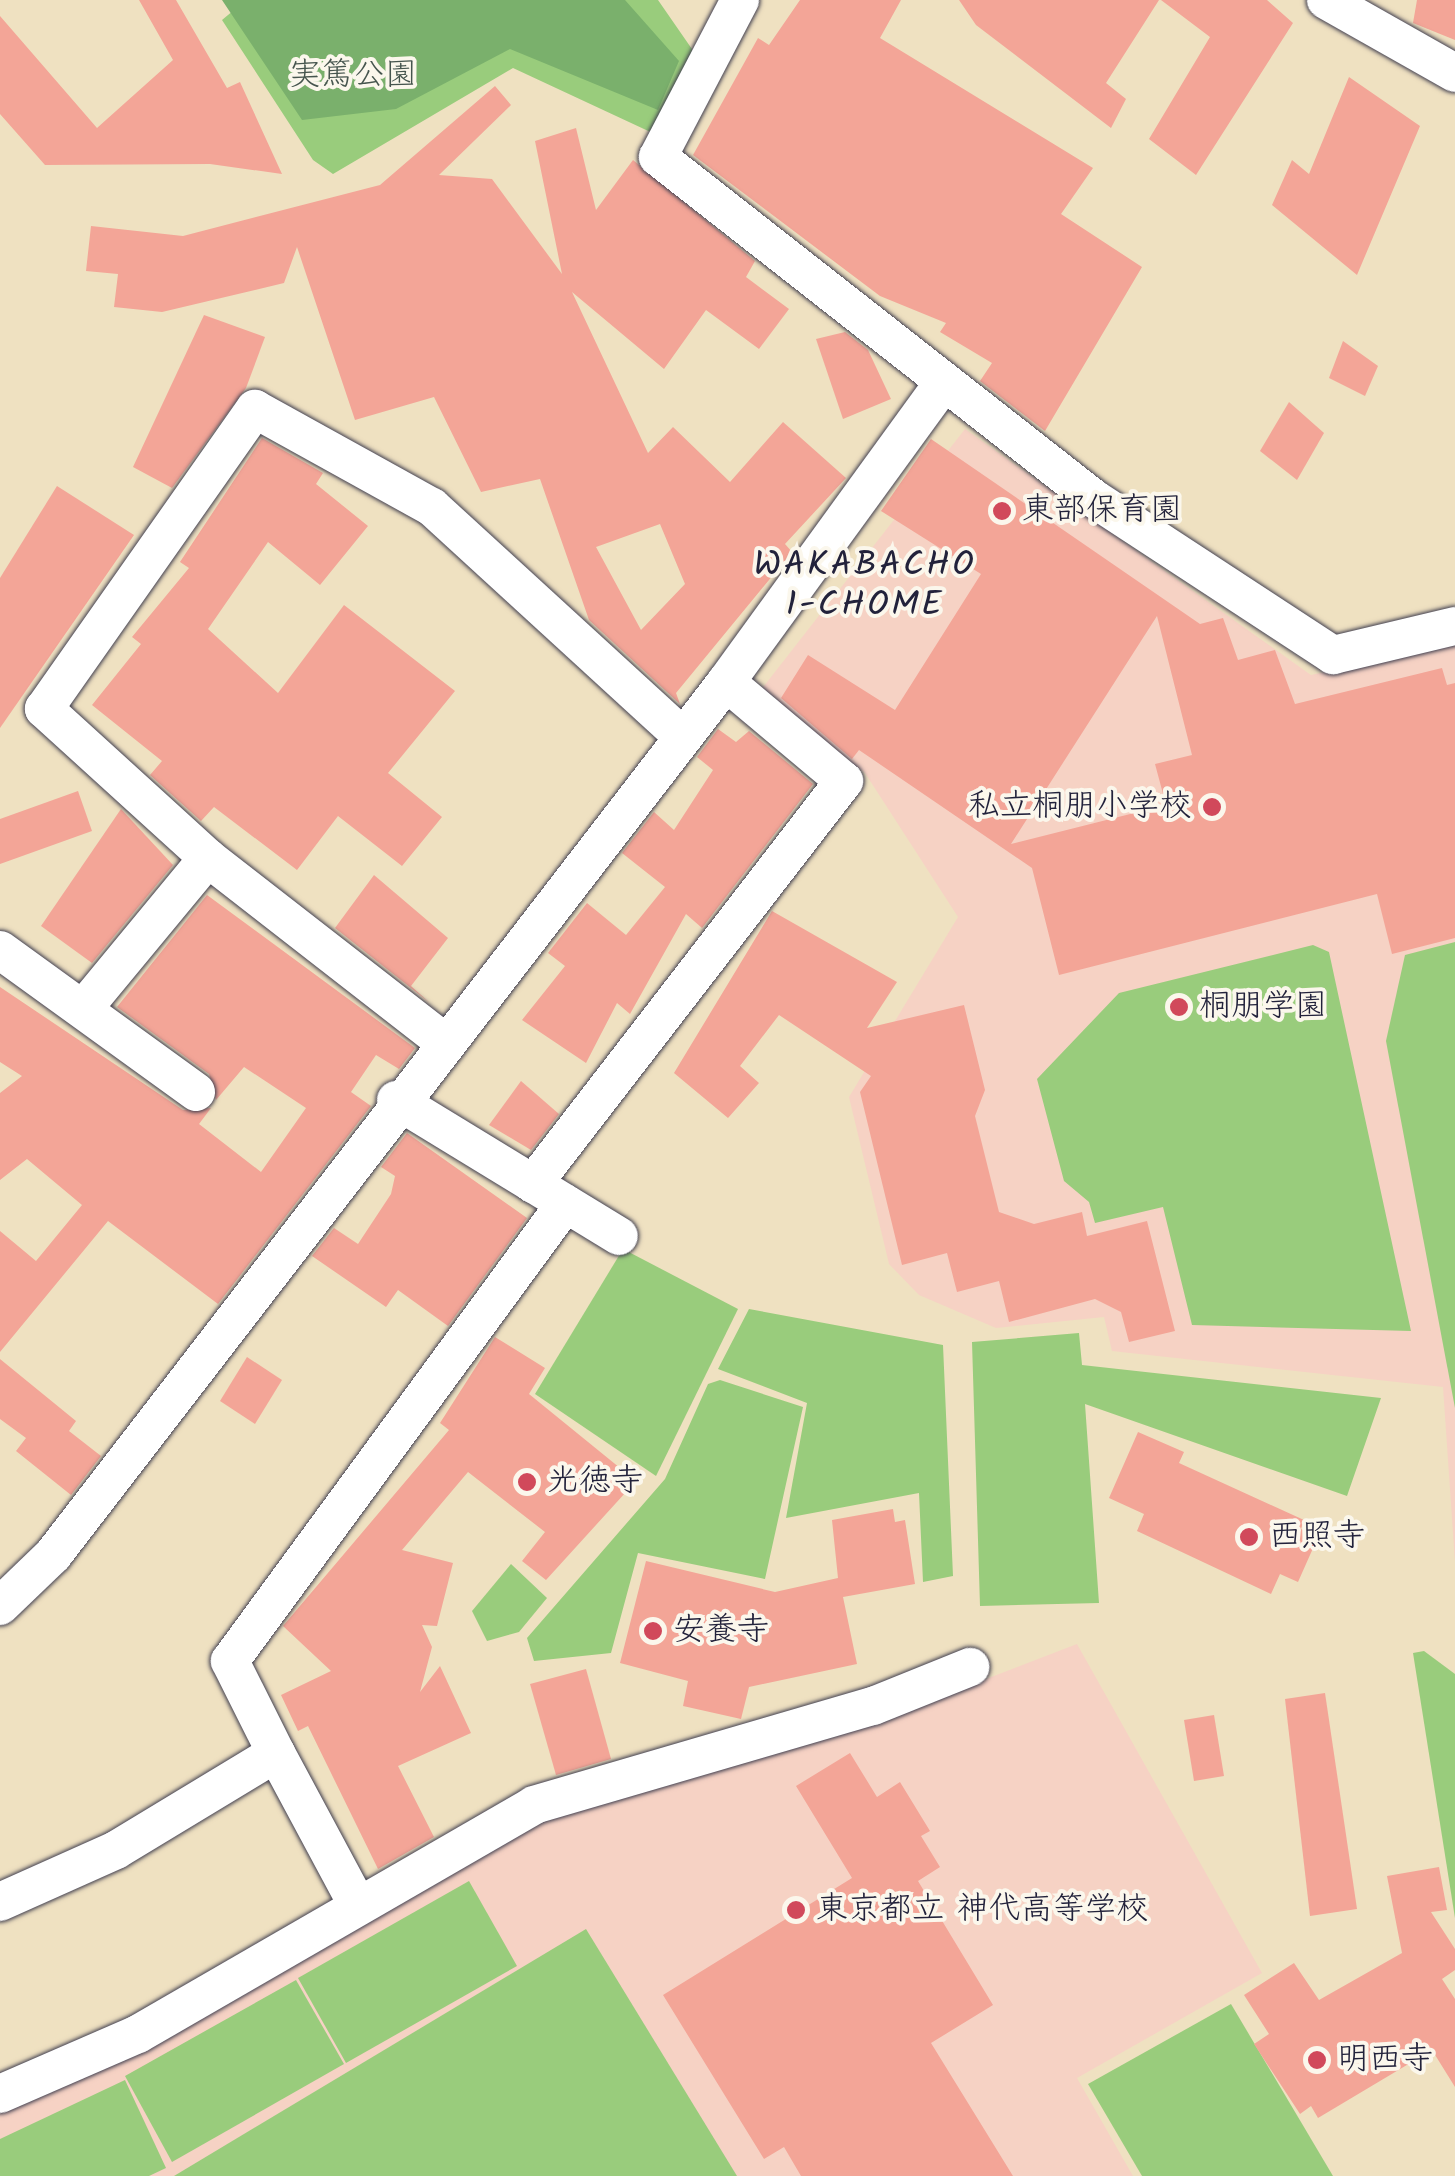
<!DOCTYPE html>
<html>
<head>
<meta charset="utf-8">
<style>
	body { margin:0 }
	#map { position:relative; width:1455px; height:2176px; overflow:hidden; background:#efe1c1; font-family:Kalam,"Klee One",sans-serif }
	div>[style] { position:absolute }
	.built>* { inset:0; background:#f6d2c4 }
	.green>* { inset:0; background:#99cc7c }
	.forest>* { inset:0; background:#7ab06c }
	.building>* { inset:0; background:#f3a597 }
	.roads { filter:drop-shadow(0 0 2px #413f4f) drop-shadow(0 0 2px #413f4f) }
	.street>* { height:38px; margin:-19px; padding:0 19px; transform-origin:19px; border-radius:19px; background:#fff }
	.dots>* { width:28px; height:28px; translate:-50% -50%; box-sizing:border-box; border:5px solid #fbf7ec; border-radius:50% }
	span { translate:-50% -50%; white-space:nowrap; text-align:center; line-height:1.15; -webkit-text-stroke:8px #fbf7ec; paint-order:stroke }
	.park-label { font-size:32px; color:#46554e }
	.poi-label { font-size:32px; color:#22223b }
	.left { translate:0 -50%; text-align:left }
	.right { translate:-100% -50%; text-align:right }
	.neighbourhood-label { font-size:35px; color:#22223b; letter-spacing:2.5px }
</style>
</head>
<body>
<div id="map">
	<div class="built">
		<div style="clip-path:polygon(965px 429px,1311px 675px,1455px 644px,1455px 1562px,1443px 1387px,1112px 1351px,1104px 1317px,996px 1328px,919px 1295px,889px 1264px,849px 1097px,958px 917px,865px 773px,760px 691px)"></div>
		<div style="clip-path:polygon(1077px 1644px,1262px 1973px,1077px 2078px,1133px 2176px,0 2176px,0 2109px,533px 1816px,885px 1718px)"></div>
	</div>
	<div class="green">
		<div style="clip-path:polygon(246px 0,658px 0,703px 65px,659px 136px,513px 68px,333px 174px,313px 160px,222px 20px)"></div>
		<div style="clip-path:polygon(1455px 942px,1455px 1408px,1386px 1041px,1405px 955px)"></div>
		<div style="clip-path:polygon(1313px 945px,1329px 952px,1411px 1331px,1192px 1325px,1163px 1207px,1095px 1223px,1089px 1202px,1064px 1181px,1037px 1079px,1119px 993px)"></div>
		<div style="clip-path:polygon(623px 1249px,738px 1309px,656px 1476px,535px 1394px)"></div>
		<div style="clip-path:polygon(749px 1309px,943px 1345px,953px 1576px,923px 1582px,919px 1493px,786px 1518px,807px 1403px,718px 1369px)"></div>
		<div style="clip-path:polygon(1079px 1333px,1082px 1365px,1381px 1398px,1347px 1496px,1085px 1404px,1099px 1603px,980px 1606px,972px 1342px)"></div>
		<div style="clip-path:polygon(720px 1380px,803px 1407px,765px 1579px,638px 1553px,611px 1653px,534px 1661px,527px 1638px,665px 1479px,708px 1384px)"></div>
		<div style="clip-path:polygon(511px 1564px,547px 1598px,519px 1632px,487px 1641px,472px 1611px)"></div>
		<div style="clip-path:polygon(1424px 1651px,1455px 1674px,1455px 1918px,1413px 1653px)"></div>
		<div style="clip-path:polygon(469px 1881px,517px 1966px,346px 2063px,298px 1978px)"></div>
		<div style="clip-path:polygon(586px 1929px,737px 2176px,174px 2176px)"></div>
		<div style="clip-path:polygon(296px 1980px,344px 2064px,172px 2162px,125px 2076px)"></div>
		<div style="clip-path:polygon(1231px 2004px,1333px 2176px,1142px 2176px,1088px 2084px)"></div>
		<div style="clip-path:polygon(125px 2080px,166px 2168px,149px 2176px,0 2176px,0 2139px)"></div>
	</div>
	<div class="forest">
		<div style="clip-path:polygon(222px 0,625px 0,679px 61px,658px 110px,510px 49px,396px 109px,302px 120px)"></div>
	</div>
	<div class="building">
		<div style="clip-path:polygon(139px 0,176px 0,227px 88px,240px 82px,282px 174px,210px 164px,45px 165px,0 114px,0 16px,97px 128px,173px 60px)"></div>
		<div style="clip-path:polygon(800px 0,901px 0,880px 38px,1093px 168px,1061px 214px,1142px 267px,1045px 431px,980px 381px,992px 363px,940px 332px,946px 323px,880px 296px,693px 155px,758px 38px,769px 45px)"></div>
		<div style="clip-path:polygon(959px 0,1159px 0,1106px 83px,1126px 99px,1111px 128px,976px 25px)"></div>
		<div style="clip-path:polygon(1161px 0,1267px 0,1293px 23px,1196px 175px,1149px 139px,1210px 37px)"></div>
		<div style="clip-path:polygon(1417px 0,1455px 0,1455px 40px,1413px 23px)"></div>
		<div style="clip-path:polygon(1349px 77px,1420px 126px,1357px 275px,1272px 205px,1292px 160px,1309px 174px)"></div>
		<div style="clip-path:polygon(evenodd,495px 86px,511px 105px,439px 175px,492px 179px,562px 274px,535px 141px,576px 128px,596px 210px,633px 160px,755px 261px,746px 277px,789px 309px,759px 349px,706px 310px,664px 369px,572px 292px,648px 453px,673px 427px,730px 482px,783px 422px,846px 478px,785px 544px,792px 552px,676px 693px,680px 704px,589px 620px,540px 479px,481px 492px,434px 397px,355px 420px,297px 247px,284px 283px,162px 312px,114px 307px,118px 274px,86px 271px,91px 226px,183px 236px,380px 185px,495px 86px,660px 524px,685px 584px,641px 630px,596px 547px,660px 524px)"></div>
		<div style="clip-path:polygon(204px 315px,265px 337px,246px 388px,172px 488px,133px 467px)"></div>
		<div style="clip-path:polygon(845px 332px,868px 350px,891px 399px,843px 419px,816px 339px)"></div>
		<div style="clip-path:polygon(1343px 341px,1378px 366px,1365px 396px,1329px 378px)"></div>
		<div style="clip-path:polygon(1289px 402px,1324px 433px,1297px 480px,1260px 451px)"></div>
		<div style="clip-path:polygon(262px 438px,323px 473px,316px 484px,368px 526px,320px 585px,268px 542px,208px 629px,278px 693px,344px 605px,455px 691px,388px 773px,442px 817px,402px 866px,338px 816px,297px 870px,214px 807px,201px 821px,150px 775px,162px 761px,92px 705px,141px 644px,132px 637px,189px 568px,180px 562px)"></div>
		<div style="clip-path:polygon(evenodd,931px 439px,1200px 624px,1223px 618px,1238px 660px,1275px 650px,1295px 704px,1442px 668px,1447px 685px,1455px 683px,1455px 938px,1392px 954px,1377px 894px,1059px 975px,1032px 868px,859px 750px,852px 759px,781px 698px,808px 655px,895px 710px,981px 574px,881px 511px,931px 439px,1157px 616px,1192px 755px,1155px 764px,1166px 805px,1011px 844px,1157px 616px)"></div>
		<div style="clip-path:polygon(57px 486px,134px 535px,0 728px,0 578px)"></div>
		<div style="clip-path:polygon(718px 729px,736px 742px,749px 731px,813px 784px,702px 928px,686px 914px,630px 1014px,617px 1003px,586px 1063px,522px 1020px,565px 966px,548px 953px,587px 903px,626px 935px,665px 887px,622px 853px,654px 812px,674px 830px,713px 770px,697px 757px)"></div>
		<div style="clip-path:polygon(78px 791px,92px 831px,0 864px,0 819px)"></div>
		<div style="clip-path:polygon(121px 809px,173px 865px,92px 963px,41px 926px)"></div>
		<div style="clip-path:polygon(374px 875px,448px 938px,411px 986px,430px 1003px,335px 928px)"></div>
		<div style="clip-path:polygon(207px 895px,415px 1048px,399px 1069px,376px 1055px,351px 1092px,371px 1106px,218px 1304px,108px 1221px,0 1352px,0 1231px,36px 1261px,82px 1205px,27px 1159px,0 1180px,0 1093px,22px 1076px,0 1062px,0 987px,183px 1110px,211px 1108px,199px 1124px,261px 1172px,306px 1108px,244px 1067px,216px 1100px,209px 1074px,117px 1007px)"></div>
		<div style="clip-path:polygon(772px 911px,897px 982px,867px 1028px,964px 1005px,985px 1090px,975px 1116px,999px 1212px,1034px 1224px,1082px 1212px,1087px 1236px,1147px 1221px,1175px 1331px,1129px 1342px,1121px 1312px,1095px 1299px,1009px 1322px,999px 1281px,957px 1292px,947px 1253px,902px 1265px,860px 1092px,871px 1076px,779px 1015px,740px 1066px,759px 1083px,728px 1118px,674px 1073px)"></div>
		<div style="clip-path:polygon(521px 1081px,559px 1114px,531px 1150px,489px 1125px)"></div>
		<div style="clip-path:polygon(407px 1133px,527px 1218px,448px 1326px,398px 1290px,386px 1307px,312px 1256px,334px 1228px,358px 1244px,391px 1194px,395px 1176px,381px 1167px)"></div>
		<div style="clip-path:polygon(495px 1337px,545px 1368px,529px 1394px,636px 1481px,546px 1580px,522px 1561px,545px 1532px,468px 1472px,402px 1550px,453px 1563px,437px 1626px,422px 1625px,432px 1647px,420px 1692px,440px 1666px,471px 1733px,398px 1766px,434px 1837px,378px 1869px,308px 1726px,298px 1731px,281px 1695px,331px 1671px,283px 1626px,449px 1430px,440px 1423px)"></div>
		<div style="clip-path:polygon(247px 1357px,282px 1380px,255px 1424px,220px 1401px)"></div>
		<div style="clip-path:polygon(0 1359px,76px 1421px,69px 1431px,101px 1456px,71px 1495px,16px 1451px,26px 1438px,0 1419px)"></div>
		<div style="clip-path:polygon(1138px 1432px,1184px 1452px,1179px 1463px,1304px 1520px,1301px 1529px,1318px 1537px,1298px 1582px,1280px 1574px,1271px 1594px,1137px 1531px,1144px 1514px,1109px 1498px)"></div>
		<div style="clip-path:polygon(893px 1509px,895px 1522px,905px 1520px,915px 1584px,843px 1597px,857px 1664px,749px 1687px,741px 1719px,683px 1706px,688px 1681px,620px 1663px,646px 1561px,775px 1592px,838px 1578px,832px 1520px)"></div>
		<div style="clip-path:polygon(586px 1669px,611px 1759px,556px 1775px,530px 1684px)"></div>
		<div style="clip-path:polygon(1325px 1693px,1357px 1909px,1310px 1916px,1285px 1699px)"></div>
		<div style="clip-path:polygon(1214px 1715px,1224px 1776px,1194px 1781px,1184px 1720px)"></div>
		<div style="clip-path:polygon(850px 1753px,877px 1797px,900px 1782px,930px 1831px,921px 1836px,940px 1867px,918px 1881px,993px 2005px,931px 2043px,1013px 2176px,801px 2176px,784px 2147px,764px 2159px,663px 1995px,852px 1878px,796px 1786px)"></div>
		<div style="clip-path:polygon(1439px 1867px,1447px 1910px,1431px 1912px,1455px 1949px,1455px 1970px,1442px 1979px,1455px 1999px,1455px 2087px,1432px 2050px,1318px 2118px,1311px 2106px,1300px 2114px,1254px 2044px,1269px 2034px,1244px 1995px,1294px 1963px,1319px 2000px,1402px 1953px,1387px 1876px)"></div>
	</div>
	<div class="roads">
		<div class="street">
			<div style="left:740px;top:0;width:177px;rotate:117.6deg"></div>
			<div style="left:658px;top:157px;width:553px;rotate:38.09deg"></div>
			<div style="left:1093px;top:498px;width:287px;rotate:33.2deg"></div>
			<div style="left:1333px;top:655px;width:125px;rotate:-13.4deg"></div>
			<div style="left:1326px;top:0;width:148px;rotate:29.5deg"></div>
			<div style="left:0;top:950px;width:242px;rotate:35.9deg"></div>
			<div style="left:83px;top:1009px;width:196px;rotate:-50.4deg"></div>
			<div style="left:443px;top:1041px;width:298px;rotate:-142.1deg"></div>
			<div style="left:208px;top:858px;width:222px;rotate:-137.7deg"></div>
			<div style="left:44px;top:709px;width:367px;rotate:-54.9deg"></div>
			<div style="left:255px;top:409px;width:202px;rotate:29deg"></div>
			<div style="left:432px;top:507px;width:340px;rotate:42.5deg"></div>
			<div style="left:396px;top:1100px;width:261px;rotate:31.4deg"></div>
			<div style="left:533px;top:1184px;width:509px;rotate:-52.34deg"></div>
			<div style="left:844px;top:781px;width:154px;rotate:-140deg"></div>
			<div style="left:0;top:1606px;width:74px;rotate:-43.9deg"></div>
			<div style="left:53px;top:1555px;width:1102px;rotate:-52.37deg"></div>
			<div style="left:726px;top:682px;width:367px;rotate:-54deg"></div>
			<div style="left:276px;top:1753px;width:103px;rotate:-116.6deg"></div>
			<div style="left:230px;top:1661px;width:567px;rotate:-53.76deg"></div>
			<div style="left:0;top:1902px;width:127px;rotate:-24.1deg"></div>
			<div style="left:116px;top:1850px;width:187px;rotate:-31.2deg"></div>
			<div style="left:276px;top:1753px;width:169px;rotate:61.8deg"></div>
			<div style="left:0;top:2094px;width:150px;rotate:-23.5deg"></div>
			<div style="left:138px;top:2034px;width:457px;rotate:-30deg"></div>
			<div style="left:534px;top:1805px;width:353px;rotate:-16.3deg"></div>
			<div style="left:873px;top:1706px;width:105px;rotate:-21.9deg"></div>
		</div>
	</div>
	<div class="dots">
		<div style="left:1002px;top:511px;background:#d1495b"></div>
		<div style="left:1212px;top:807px;background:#d1495b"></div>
		<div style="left:1179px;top:1007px;background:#d1495b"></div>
		<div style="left:527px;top:1482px;background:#d1495b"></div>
		<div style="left:1249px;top:1537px;background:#d1495b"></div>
		<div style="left:653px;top:1631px;background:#d1495b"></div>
		<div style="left:796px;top:1910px;background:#d1495b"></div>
		<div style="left:1317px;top:2060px;background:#d1495b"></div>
	</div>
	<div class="park-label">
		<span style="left:353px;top:76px">実篤公園</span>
	</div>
	<div class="poi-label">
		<span class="left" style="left:1022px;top:511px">東部保育園</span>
		<span class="right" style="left:1192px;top:807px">私立桐朋小学校</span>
		<span class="left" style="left:1199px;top:1007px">桐朋学園</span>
		<span class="left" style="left:547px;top:1482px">光徳寺</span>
		<span class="left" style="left:1269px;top:1537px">西照寺</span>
		<span class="left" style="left:673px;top:1631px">安養寺</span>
		<span class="left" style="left:816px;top:1910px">東京都立 神代高等学校</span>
		<span class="left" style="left:1337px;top:2060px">明西寺</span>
	</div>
	<div class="neighbourhood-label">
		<span style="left:865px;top:586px">WAKABACHO<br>1-CHOME</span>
	</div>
</div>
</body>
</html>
